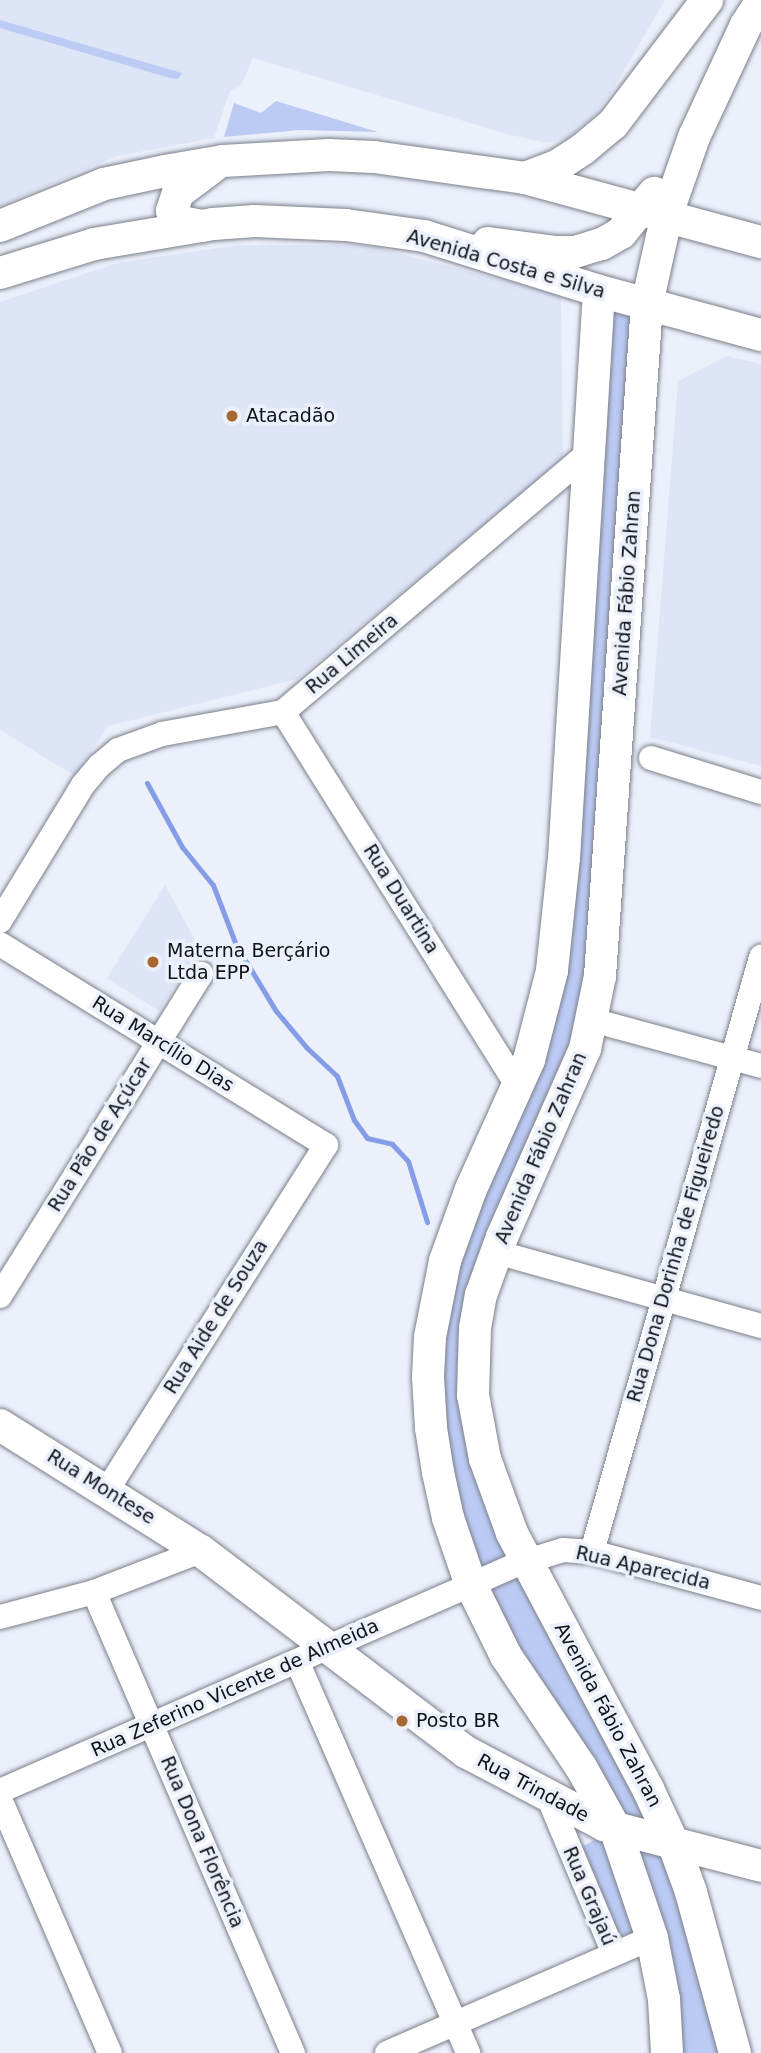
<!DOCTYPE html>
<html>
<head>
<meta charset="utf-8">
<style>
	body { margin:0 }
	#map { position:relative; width:761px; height:2053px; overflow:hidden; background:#ecf0fb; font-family:"DejaVu Sans",sans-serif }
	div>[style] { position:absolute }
	.built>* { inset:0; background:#dee5f7 }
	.green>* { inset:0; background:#bccbf4 }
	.stream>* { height:5px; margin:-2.5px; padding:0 2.5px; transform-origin:2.5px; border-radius:2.5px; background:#859de6 }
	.roads { filter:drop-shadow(0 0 2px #7b7f89) drop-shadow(0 0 2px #7b7f89) }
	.minor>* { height:24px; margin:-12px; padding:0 12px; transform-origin:12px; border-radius:12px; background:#fff }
	.major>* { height:32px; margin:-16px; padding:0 16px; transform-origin:16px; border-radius:16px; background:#fff }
	.dots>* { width:19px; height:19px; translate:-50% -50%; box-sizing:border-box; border:4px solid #ecf0fb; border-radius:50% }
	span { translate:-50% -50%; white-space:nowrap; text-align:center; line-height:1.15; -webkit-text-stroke:7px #ecf0fb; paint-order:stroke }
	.street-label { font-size:19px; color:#101216 }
	.poi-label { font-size:19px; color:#101216 }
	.left { translate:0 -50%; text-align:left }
</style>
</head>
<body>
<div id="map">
	<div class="built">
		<div style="clip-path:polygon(0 0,665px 0,611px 93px,593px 117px,568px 138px,546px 143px,507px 134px,253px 58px,242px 84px,230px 91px,214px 138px,117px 156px,0 206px)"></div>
		<div style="clip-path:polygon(239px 245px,365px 245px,561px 295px,563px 459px,297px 679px,108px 726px,75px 776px,0 730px,0 302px,117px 263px)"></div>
		<div style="clip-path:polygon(727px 356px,761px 364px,761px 766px,650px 737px,678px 381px)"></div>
		<div style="clip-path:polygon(165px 885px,199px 947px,159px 1011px,107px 978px)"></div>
	</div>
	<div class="green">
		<div style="clip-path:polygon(0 20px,182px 73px,178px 79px,170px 78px,0 28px)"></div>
		<div style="clip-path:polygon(276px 101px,378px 132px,300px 130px,224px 137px,234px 103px,261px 113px)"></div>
		<div style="clip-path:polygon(605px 299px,638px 308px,586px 1015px,467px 1328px,516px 1556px,478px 1576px,436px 1428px,451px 1263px,536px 1059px)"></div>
		<div style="clip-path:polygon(522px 1567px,665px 1837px,618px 1823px,480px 1586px)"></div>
		<div style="clip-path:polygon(605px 1834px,644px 1927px,613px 1940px,582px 1847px)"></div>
		<div style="clip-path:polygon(624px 1834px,667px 1845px,727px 2053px,678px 2053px)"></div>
	</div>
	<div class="stream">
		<div style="left:147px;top:783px;width:73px;rotate:61.3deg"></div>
		<div style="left:182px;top:847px;width:49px;rotate:50.8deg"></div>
		<div style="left:213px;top:885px;width:64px;rotate:69deg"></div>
		<div style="left:236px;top:945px;width:77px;rotate:58.8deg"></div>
		<div style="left:276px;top:1011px;width:48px;rotate:50deg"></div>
		<div style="left:307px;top:1048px;width:41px;rotate:43deg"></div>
		<div style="left:337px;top:1076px;width:47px;rotate:68.9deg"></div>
		<div style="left:354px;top:1120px;width:22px;rotate:54deg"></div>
		<div style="left:367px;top:1138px;width:26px;rotate:13deg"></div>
		<div style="left:392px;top:1144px;width:23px;rotate:47deg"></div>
		<div style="left:408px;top:1161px;width:64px;rotate:72.7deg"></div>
	</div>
	<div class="roads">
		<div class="minor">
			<div style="left:283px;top:712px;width:442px;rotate:57.9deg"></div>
			<div style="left:651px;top:758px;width:115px;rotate:17.2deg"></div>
			<div style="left:0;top:921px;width:159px;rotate:-58.6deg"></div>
			<div style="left:83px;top:785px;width:25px;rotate:-50deg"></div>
			<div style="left:99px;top:766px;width:25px;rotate:-40deg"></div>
			<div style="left:118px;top:750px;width:47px;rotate:-20deg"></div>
			<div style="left:162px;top:734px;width:123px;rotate:-10.3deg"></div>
			<div style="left:283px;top:712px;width:400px;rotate:-40.3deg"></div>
			<div style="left:0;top:944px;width:383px;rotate:31.7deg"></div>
			<div style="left:326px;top:1145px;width:409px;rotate:122.4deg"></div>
			<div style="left:592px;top:1020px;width:175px;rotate:15.2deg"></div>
			<div style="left:496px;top:1252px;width:275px;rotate:15.6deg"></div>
			<div style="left:0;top:1296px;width:380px;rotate:-58deg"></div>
			<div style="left:592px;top:1552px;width:619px;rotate:-74.14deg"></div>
			<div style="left:94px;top:1592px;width:502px;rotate:66.65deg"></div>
			<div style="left:0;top:1617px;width:97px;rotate:-14.9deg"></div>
			<div style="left:94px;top:1592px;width:115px;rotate:-21deg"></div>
			<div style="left:297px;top:1661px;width:428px;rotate:66.4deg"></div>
			<div style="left:0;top:1791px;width:566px;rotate:-23.66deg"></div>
			<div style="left:518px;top:1564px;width:47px;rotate:-17.3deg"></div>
			<div style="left:563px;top:1550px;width:29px;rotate:4deg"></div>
			<div style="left:592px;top:1552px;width:175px;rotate:15.2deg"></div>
			<div style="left:0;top:1799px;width:277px;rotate:66.6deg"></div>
			<div style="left:549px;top:1799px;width:168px;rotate:67.2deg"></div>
			<div style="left:387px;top:2053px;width:289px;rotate:-23.5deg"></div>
		</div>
		<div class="major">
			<div style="left:525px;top:178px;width:34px;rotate:-21deg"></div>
			<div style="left:557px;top:166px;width:31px;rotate:-33deg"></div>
			<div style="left:583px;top:149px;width:39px;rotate:-40deg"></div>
			<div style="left:613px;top:124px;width:156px;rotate:-52.8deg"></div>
			<div style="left:0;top:226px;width:112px;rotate:-22deg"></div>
			<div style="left:104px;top:184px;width:62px;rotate:-12deg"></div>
			<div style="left:165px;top:171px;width:59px;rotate:-9.8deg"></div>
			<div style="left:223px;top:161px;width:106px;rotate:-3.2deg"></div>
			<div style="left:329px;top:155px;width:45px;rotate:2.5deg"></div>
			<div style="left:374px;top:157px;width:152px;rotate:7.9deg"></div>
			<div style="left:525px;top:178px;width:245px;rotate:15.2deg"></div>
			<div style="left:202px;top:226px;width:20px;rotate:-169deg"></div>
			<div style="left:182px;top:222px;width:15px;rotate:-132deg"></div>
			<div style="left:172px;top:211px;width:19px;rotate:-72deg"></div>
			<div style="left:178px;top:193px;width:45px;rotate:-36.9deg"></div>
			<div style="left:488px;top:243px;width:69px;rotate:7.5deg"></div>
			<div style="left:556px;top:252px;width:19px"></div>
			<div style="left:575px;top:252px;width:28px;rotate:-17deg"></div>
			<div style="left:602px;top:244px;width:22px;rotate:-30deg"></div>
			<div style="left:621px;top:233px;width:52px;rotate:-50.5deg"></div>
			<div style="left:0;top:273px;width:98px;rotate:-17.1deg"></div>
			<div style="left:94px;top:244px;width:121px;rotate:-9.5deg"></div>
			<div style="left:213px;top:224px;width:42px;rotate:-4.1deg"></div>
			<div style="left:255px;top:221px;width:91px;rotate:2.5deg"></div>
			<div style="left:346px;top:225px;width:79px;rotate:8deg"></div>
			<div style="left:424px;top:236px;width:183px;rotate:17.4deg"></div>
			<div style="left:599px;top:291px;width:168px;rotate:15.2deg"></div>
			<div style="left:599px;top:291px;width:568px;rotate:93.53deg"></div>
			<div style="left:564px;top:858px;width:114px;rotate:96.1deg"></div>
			<div style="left:552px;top:971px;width:92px;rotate:104.5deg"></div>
			<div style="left:529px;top:1060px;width:141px;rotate:114.2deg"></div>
			<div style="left:471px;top:1189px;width:77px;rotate:109.9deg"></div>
			<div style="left:445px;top:1261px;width:77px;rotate:101.2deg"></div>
			<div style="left:430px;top:1337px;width:40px;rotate:92.9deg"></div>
			<div style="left:428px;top:1377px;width:51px;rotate:86.6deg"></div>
			<div style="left:431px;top:1428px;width:45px;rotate:81deg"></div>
			<div style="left:438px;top:1472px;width:47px;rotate:77.7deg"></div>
			<div style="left:448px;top:1518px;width:71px;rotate:71.1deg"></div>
			<div style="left:471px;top:1585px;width:79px;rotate:63.8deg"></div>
			<div style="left:506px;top:1656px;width:134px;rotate:56deg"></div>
			<div style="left:581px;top:1767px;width:70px;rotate:60.9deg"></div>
			<div style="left:615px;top:1828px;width:116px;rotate:71.4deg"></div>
			<div style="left:652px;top:1938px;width:62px;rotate:78.9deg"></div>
			<div style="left:664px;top:1999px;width:54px;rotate:86.8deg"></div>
			<div style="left:0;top:1425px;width:237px;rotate:32.1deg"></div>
			<div style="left:201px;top:1551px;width:333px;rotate:37.2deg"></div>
			<div style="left:466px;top:1752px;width:156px;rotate:27.9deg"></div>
			<div style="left:604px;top:1825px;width:162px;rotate:14.6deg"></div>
			<div style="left:735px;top:2053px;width:167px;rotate:-105.3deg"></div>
			<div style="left:691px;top:1892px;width:50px;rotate:-109.9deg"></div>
			<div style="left:674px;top:1845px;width:62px;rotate:-114.9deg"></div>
			<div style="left:648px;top:1789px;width:290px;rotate:-118deg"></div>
			<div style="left:512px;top:1533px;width:79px;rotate:-110deg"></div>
			<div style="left:485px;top:1459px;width:65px;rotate:-100.6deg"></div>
			<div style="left:473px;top:1395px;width:67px;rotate:-88.3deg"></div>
			<div style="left:475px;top:1328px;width:34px;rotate:-80deg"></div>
			<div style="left:481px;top:1295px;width:62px;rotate:-70.1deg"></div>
			<div style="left:502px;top:1237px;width:206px;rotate:-66.2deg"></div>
			<div style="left:585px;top:1049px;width:75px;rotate:-78.4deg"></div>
			<div style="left:600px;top:976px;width:674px;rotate:-86deg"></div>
			<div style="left:647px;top:304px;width:92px;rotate:-77.5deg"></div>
			<div style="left:667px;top:214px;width:82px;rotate:-70.7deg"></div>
			<div style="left:694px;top:137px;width:123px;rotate:-65.1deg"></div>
			<div style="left:746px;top:25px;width:27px;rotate:-57deg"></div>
		</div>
	</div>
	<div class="dots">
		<div style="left:232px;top:416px;background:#a6682e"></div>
		<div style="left:153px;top:962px;background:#a6682e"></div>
		<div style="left:402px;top:1721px;background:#a6682e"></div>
	</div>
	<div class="street-label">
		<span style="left:506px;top:264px;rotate:16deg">Avenida Costa e Silva</span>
		<span style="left:627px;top:593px;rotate:-86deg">Avenida Fábio Zahran</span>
		<span style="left:352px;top:654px;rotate:-40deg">Rua Limeira</span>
		<span style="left:401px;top:899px;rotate:58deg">Rua Duartina</span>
		<span style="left:163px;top:1044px;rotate:32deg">Rua Marcílio Dias</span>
		<span style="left:100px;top:1135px;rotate:-58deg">Rua Pão de Açúcar</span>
		<span style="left:541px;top:1148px;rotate:-67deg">Avenida Fábio Zahran</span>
		<span style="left:676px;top:1254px;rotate:-74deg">Rua Dona Dorinha de Figueiredo</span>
		<span style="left:216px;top:1317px;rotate:-58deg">Rua Aide de Souza</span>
		<span style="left:101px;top:1487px;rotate:32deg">Rua Montese</span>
		<span style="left:643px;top:1568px;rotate:13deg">Rua Aparecida</span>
		<span style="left:235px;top:1688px;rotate:-24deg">Rua Zeferino Vicente de Almeida</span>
		<span style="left:608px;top:1715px;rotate:62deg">Avenida Fábio Zahran</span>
		<span style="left:533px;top:1788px;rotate:28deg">Rua Trindade</span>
		<span style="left:202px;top:1842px;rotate:67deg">Rua Dona Florência</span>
		<span style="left:589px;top:1896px;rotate:67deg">Rua Grajaú</span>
	</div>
	<div class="poi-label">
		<span class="left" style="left:246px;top:416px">Atacadão</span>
		<span class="left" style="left:167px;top:962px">Materna Berçário<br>Ltda EPP</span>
		<span class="left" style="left:416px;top:1721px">Posto BR</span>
	</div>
</div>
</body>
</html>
